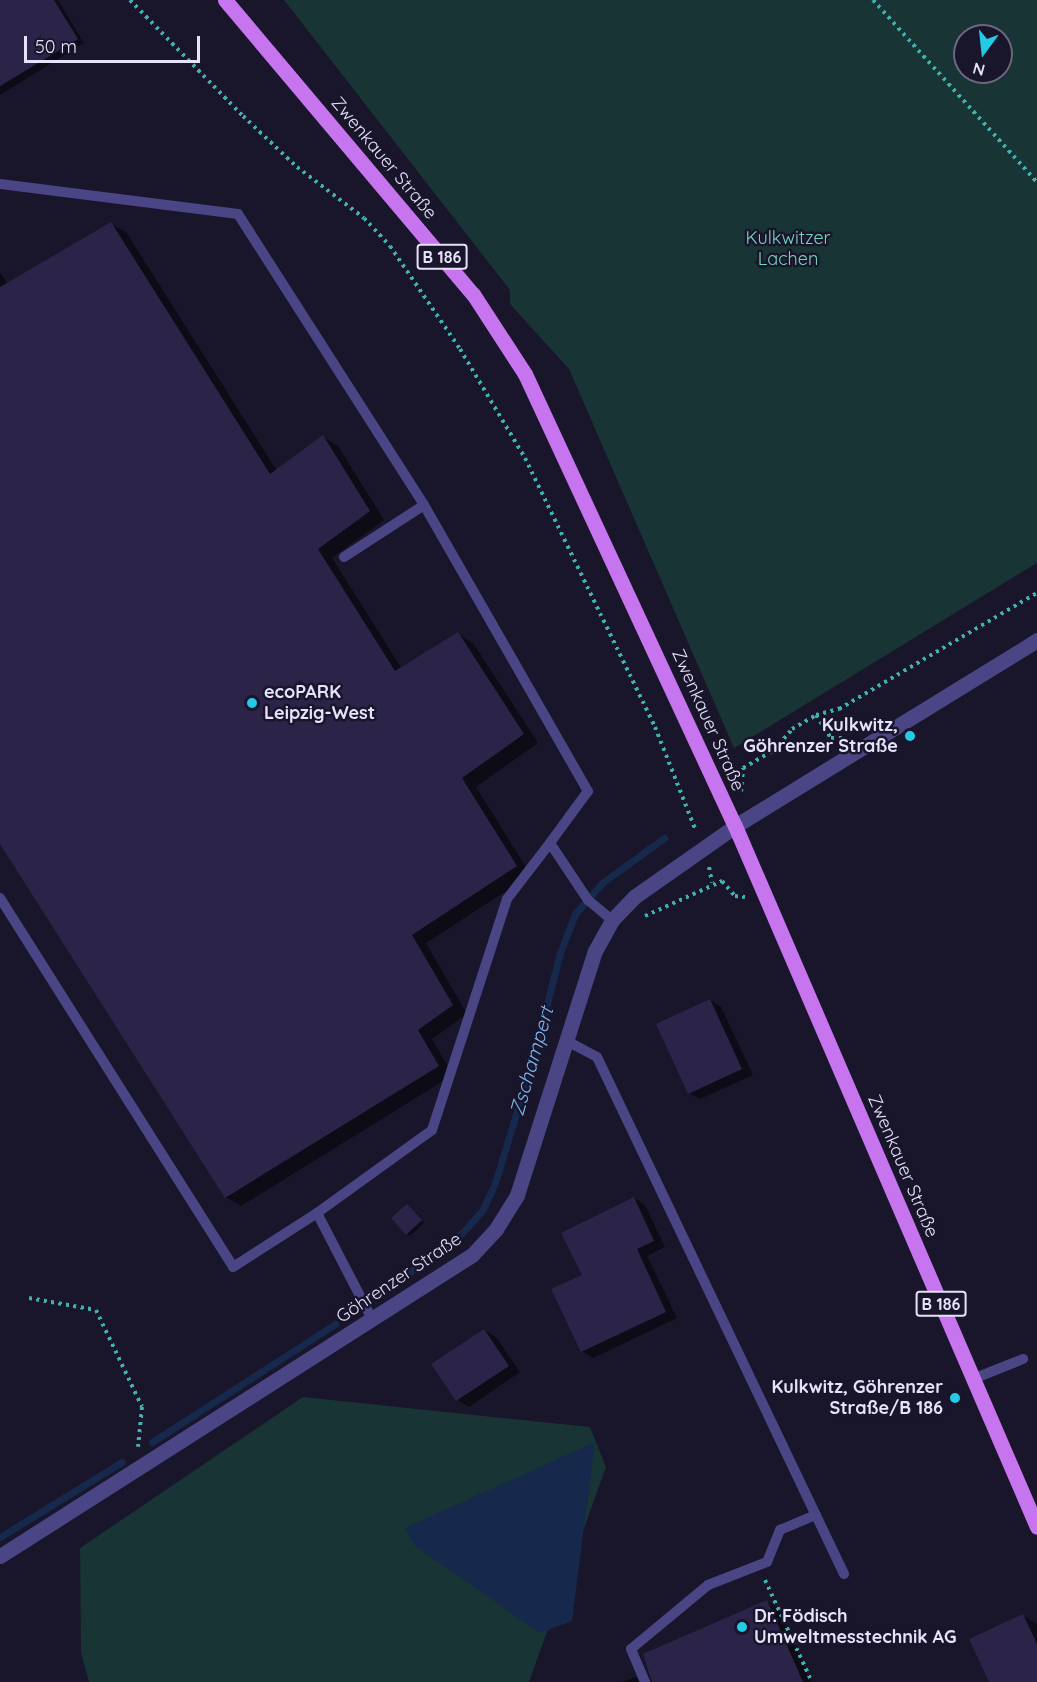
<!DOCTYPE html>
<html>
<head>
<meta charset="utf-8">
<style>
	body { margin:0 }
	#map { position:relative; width:1037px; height:1682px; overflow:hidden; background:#19152a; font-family:Quicksand,sans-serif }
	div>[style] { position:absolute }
	.green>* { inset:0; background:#183434 }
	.water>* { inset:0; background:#16294d }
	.shadow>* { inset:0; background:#0007 }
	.stream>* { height:7px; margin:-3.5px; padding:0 3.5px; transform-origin:3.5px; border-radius:3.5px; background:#16294d }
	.building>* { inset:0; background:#2c2349 }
	.path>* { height:4px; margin-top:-2px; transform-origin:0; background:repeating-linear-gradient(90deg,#40b1ae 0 3px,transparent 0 7.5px) }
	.service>* { height:10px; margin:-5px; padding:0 5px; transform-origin:5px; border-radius:5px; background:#4a4584 }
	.tertiary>* { height:15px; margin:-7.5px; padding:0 7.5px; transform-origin:7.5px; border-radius:7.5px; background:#4a4584 }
	.primary>* { height:15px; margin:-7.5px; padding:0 7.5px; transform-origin:7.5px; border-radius:7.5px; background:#c675ef }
	.dots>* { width:16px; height:16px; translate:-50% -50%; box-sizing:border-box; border:3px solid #19152a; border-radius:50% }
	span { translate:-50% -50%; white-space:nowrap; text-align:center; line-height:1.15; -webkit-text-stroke:5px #19152a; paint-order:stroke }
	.shield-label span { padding:2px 4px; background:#19152a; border:2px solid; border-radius:4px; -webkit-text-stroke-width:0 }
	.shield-label { font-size:16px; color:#e5e2fc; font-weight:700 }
	.street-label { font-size:18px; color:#e5e2fc }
	.park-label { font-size:18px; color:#74d5c0 }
	.poi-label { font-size:18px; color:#e5e2fc; font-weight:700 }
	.left { translate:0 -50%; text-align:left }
	.right { translate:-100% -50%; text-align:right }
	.water-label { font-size:20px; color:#7bb6f0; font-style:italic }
	.north { position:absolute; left:953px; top:24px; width:60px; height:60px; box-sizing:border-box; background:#19152a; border:2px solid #6b677e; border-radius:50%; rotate:195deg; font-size:16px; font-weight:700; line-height:24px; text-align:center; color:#e5e2fc }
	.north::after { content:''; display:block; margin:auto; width:21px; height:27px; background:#24cbe6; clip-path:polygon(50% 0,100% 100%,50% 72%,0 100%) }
	.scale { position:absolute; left:24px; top:36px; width:176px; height:27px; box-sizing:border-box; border:3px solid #e5e2fc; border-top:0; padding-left:8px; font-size:18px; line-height:21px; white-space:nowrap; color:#e5e2fc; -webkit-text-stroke:4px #19152a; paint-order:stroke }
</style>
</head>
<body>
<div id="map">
	<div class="green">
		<div style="clip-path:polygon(evenodd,284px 0,1037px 0,1037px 563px,734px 748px,569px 369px,510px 304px,510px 290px,284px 0,965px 36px,1001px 36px,1001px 72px,965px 72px,965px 36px)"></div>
		<div style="clip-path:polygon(303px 1397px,590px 1427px,606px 1467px,529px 1682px,89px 1682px,81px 1653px,80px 1548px)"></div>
	</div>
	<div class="water">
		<div style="clip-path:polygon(595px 1442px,572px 1621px,540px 1633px,415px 1546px,405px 1528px)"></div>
	</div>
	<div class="shadow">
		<div style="clip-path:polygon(0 0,58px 0,84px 43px,0 95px)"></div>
		<div style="clip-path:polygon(111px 224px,126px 232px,277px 471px,323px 437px,338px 446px,384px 520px,332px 558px,402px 669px,458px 634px,473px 643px,538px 743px,476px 787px,531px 875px,426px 943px,467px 1014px,432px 1039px,453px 1075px,241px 1206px,226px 1197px,0 841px,0 272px,8px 284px)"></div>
		<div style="clip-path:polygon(710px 1000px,721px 1007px,753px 1075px,700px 1099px,689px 1093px)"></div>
		<div style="clip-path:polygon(634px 1198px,645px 1205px,665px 1247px,647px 1256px,677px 1318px,593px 1358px,582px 1351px,584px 1276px)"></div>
		<div style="clip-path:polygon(408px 1206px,424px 1223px,410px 1236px,406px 1234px)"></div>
		<div style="clip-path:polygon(484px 1330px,496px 1337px,520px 1372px,469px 1407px,457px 1400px)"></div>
		<div style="clip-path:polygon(767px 1602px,779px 1609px,811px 1682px,653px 1682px)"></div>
		<div style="clip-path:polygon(1023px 1616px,1037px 1624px,1037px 1682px,991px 1682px)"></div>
		<div style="clip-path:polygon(634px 1677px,642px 1682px,623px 1682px)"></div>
	</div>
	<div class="stream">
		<div style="left:394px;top:1284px;width:85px;rotate:-36.9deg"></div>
		<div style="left:462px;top:1233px;width:30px;rotate:-48deg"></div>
		<div style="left:482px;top:1211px;width:31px;rotate:-65deg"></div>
		<div style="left:495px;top:1183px;width:131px;rotate:-73.1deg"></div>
		<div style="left:533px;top:1058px;width:108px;rotate:-75.6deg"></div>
		<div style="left:560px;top:953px;width:42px;rotate:-69deg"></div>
		<div style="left:575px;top:914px;width:41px;rotate:-48.9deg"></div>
		<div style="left:602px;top:883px;width:77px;rotate:-36deg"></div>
		<div style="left:152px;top:1442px;width:218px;rotate:-32.8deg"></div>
		<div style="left:0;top:1537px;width:143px;rotate:-31.6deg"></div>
	</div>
	<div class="building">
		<div style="clip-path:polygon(0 0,54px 0,78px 39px,0 86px)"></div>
		<div style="clip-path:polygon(111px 222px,270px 474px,323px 435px,370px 511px,318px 549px,395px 671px,458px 632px,524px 734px,462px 778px,517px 866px,412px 935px,453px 1005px,418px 1030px,439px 1066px,225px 1198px,0 844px,0 287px)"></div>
		<div style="clip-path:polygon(710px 999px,742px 1069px,688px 1094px,656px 1024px)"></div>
		<div style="clip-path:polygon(634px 1197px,654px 1241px,637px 1249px,666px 1312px,581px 1352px,551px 1289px,582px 1275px,561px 1233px)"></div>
		<div style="clip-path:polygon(407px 1204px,422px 1220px,406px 1235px,391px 1218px)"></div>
		<div style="clip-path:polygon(484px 1329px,509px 1366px,456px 1401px,431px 1364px)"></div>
		<div style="clip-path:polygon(767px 1600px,803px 1682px,652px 1682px,643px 1654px)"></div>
		<div style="clip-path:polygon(1023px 1614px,1037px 1644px,1037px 1682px,989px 1682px,969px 1639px)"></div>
	</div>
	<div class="path">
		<div style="left:130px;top:0;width:162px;rotate:45.8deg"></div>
		<div style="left:243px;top:116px;width:74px;rotate:43.4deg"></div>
		<div style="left:297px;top:167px;width:84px;rotate:37.3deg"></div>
		<div style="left:364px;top:218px;width:38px;rotate:47deg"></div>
		<div style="left:390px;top:246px;width:125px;rotate:55.8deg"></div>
		<div style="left:460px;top:349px;width:127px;rotate:59.2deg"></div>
		<div style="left:525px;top:458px;width:299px;rotate:64.2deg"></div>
		<div style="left:655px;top:727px;width:112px;rotate:68.5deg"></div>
		<div style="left:873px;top:0;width:245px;rotate:48deg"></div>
		<div style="left:816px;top:715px;width:27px;rotate:57deg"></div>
		<div style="left:831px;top:738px;width:11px"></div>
		<div style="left:741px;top:792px;width:24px;rotate:-85deg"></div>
		<div style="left:743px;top:768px;width:36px;rotate:-30deg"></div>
		<div style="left:774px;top:750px;width:28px;rotate:-49deg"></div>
		<div style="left:792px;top:729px;width:28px;rotate:-30deg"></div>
		<div style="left:816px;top:715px;width:24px;rotate:-15deg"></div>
		<div style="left:839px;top:709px;width:229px;rotate:-30.4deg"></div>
		<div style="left:709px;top:867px;width:16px;rotate:79deg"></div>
		<div style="left:645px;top:916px;width:85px;rotate:-24.4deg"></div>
		<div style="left:722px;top:881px;width:20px;rotate:49deg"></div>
		<div style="left:735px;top:896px;width:10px;rotate:6deg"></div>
		<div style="left:29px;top:1298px;width:68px;rotate:10.2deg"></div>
		<div style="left:96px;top:1310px;width:107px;rotate:64.6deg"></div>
		<div style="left:142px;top:1407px;width:40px;rotate:95.7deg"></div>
		<div style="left:765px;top:1580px;width:112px;rotate:65.3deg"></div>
	</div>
	<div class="service">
		<div style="left:0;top:184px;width:240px;rotate:7.2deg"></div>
		<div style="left:238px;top:214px;width:345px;rotate:57.4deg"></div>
		<div style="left:344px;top:557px;width:95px;rotate:-33deg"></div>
		<div style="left:424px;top:505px;width:330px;rotate:60.2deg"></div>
		<div style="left:588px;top:791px;width:64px;rotate:126.2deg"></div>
		<div style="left:550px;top:843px;width:69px;rotate:56.3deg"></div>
		<div style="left:588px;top:900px;width:31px;rotate:40deg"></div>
		<div style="left:0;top:898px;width:436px;rotate:57.7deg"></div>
		<div style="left:233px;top:1267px;width:100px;rotate:-32.7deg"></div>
		<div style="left:317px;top:1213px;width:122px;rotate:62.6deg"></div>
		<div style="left:565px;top:1040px;width:36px;rotate:28deg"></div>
		<div style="left:597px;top:1057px;width:573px;rotate:64.46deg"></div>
		<div style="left:317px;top:1213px;width:142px;rotate:-35.8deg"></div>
		<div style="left:432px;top:1130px;width:243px;rotate:-72deg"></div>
		<div style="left:507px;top:899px;width:71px;rotate:-52.5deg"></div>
		<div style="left:973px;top:1379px;width:54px;rotate:-21.8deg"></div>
		<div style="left:645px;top:1682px;width:36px;rotate:-113deg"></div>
		<div style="left:631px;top:1649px;width:100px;rotate:-39.7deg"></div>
		<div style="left:708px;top:1585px;width:63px;rotate:-21.3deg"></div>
		<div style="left:767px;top:1562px;width:35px;rotate:-68deg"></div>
		<div style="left:780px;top:1530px;width:39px;rotate:-23deg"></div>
	</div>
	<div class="tertiary">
		<div style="left:0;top:1556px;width:560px;rotate:-32.53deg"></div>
		<div style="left:472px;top:1255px;width:35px;rotate:-47deg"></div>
		<div style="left:496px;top:1229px;width:40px;rotate:-58deg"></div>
		<div style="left:517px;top:1195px;width:256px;rotate:-72.3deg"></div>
		<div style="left:595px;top:951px;width:35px;rotate:-61deg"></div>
		<div style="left:612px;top:920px;width:32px;rotate:-46deg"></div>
		<div style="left:634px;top:897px;width:123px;rotate:-35.1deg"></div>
		<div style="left:735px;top:826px;width:355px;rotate:-31.6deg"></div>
	</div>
	<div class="primary">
		<div style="left:225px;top:0;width:385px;rotate:49.9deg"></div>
		<div style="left:473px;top:294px;width:95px;rotate:57deg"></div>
		<div style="left:525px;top:374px;width:498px;rotate:65.1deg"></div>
		<div style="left:735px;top:826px;width:763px;rotate:66.69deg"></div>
	</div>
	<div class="dots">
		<div style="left:252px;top:703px;background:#24cbe6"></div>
		<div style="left:910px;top:736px;background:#24cbe6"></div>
		<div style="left:955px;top:1398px;background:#24cbe6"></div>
		<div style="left:742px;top:1627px;background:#24cbe6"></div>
	</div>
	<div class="shield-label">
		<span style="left:442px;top:257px">B 186</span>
		<span style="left:941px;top:1304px">B 186</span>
	</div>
	<div class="street-label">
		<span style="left:384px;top:158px;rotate:50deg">Zwenkauer Straße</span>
		<span style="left:708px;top:720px;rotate:66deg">Zwenkauer Straße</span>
		<span style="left:903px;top:1166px;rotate:67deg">Zwenkauer Straße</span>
		<span style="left:399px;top:1278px;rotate:-34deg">Göhrenzer Straße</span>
	</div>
	<div class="park-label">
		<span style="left:788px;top:249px">Kulkwitzer<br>Lachen</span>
	</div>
	<div class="poi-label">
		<span class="left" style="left:264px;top:703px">ecoPARK<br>Leipzig-West</span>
		<span class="right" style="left:898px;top:736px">Kulkwitz,<br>Göhrenzer Straße</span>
		<span class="right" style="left:943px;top:1398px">Kulkwitz, Göhrenzer<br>Straße/B 186</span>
		<span class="left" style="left:754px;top:1627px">Dr. Födisch<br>Umweltmesstechnik AG</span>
	</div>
	<div class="water-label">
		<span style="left:531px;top:1061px;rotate:-74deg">Zschampert</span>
	</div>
	<div class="north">N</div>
	<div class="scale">50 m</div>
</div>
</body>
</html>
